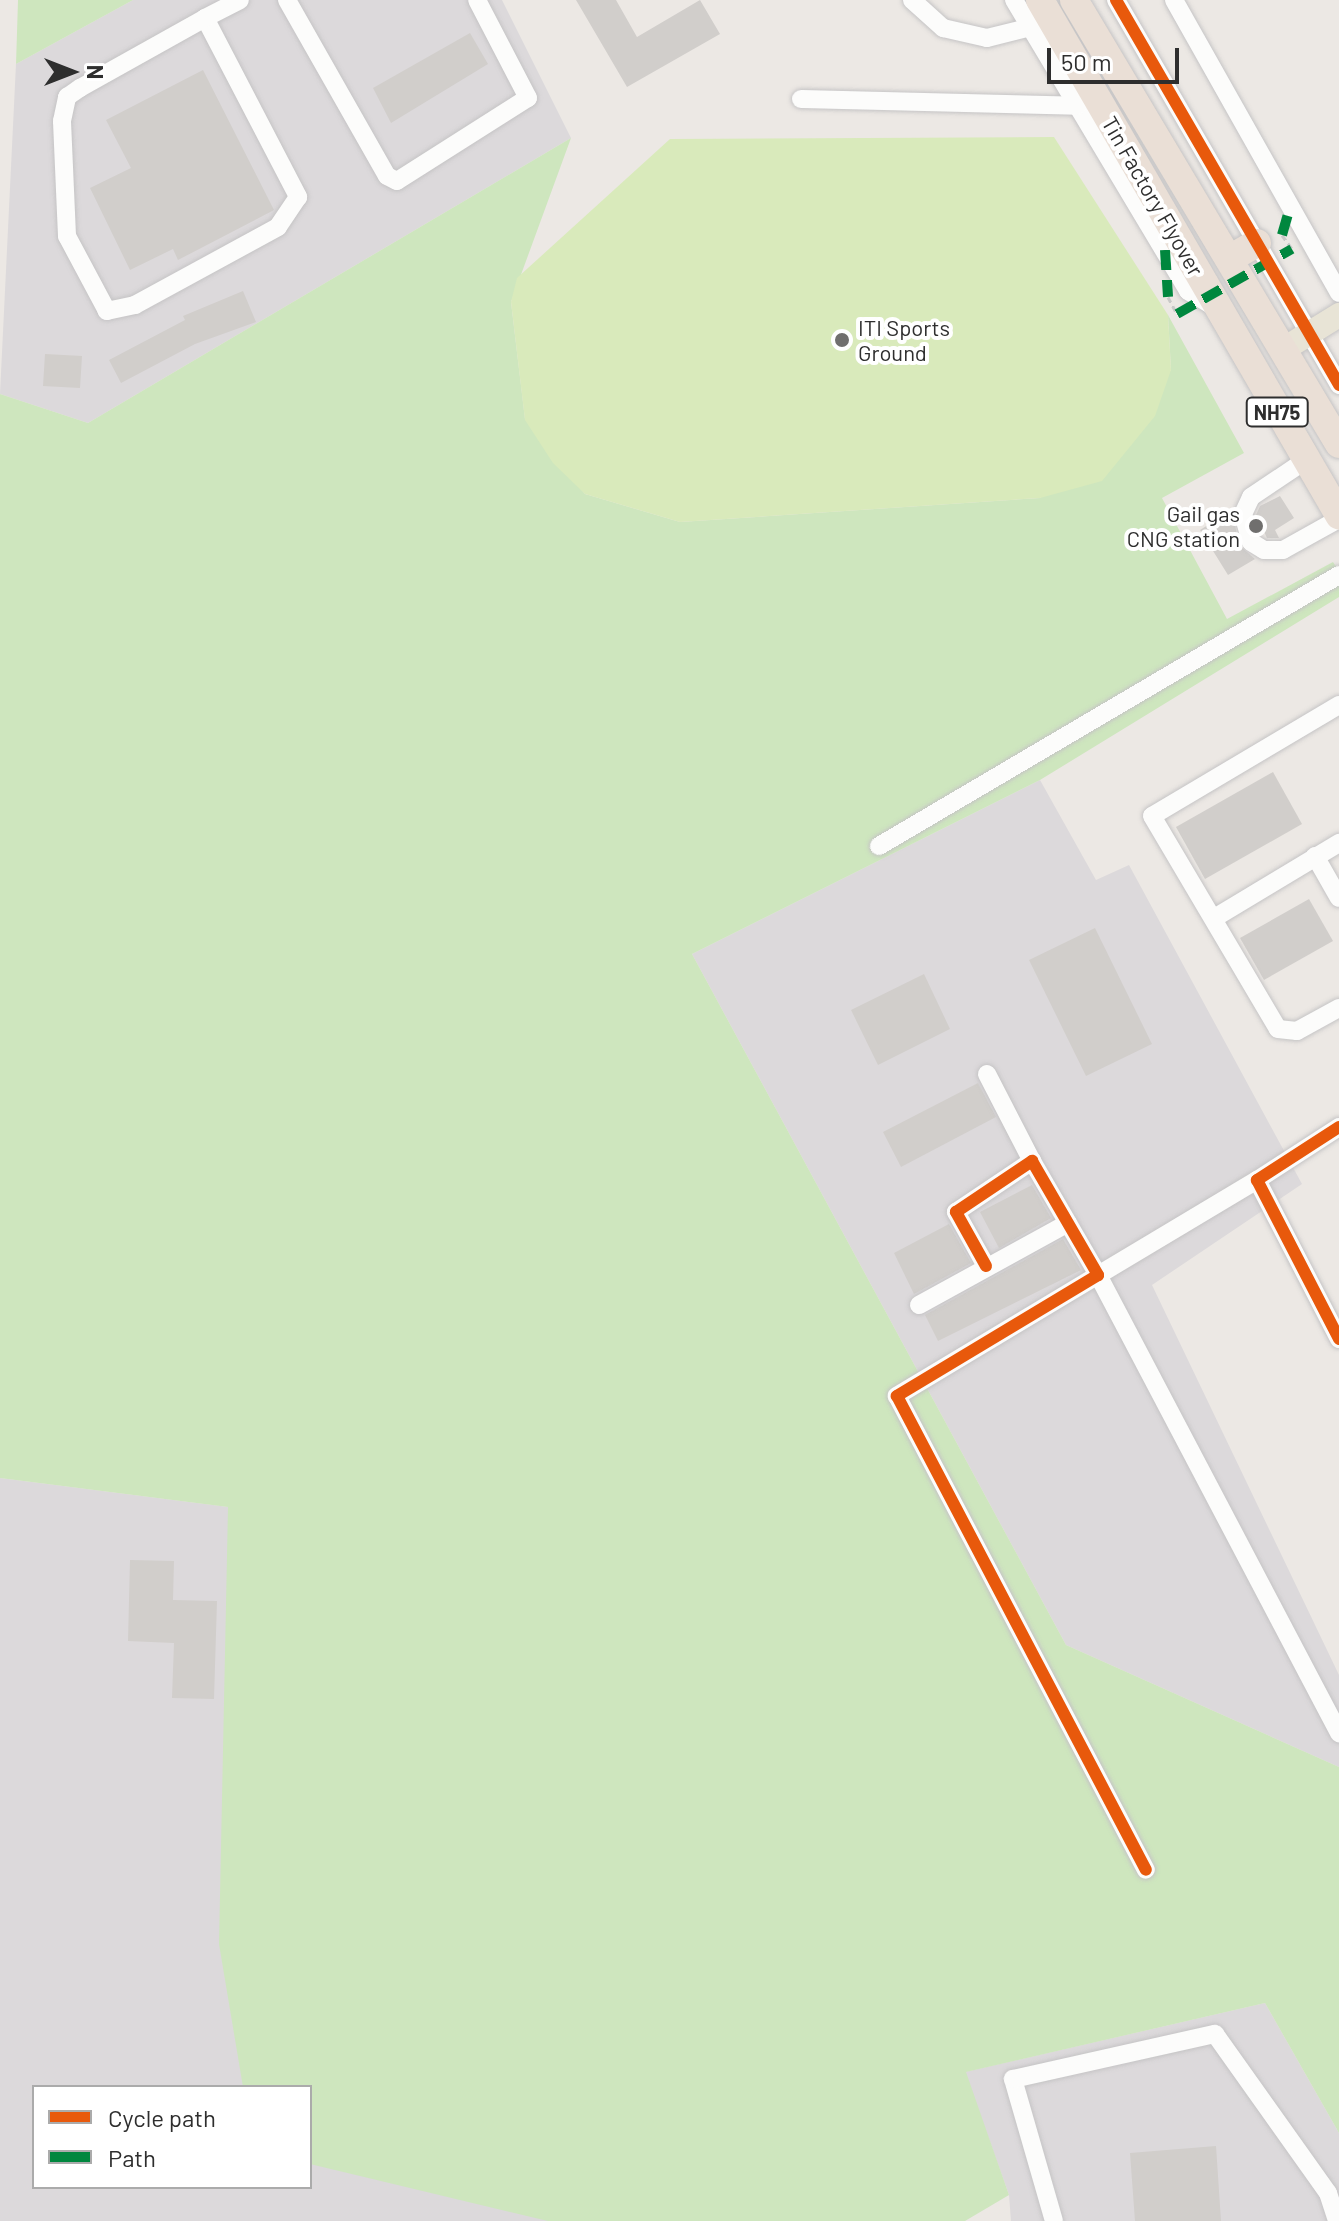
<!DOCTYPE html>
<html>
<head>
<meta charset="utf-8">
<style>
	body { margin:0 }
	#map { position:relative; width:1339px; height:2221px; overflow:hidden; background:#ece8e4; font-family:Barlow,sans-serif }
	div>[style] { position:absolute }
	.industrial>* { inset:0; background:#dcd9db }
	.green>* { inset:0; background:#cee6be }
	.pitch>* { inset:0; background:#d9eabb }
	.building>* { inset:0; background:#d1cecb }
	.path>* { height:3px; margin-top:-1.5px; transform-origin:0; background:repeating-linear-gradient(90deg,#c9c9c8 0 6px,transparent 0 10px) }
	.roads { filter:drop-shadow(0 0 2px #c5c4c5) drop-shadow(0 0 2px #c5c4c5) }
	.minor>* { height:18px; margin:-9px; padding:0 9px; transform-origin:9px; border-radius:9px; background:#fcfcfb }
	.major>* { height:24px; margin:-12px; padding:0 12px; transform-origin:12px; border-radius:12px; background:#e8e4d6 }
	.highway>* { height:28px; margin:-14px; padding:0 14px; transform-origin:14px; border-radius:14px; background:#eadfd6 }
	.quiet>* { height:10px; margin-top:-5px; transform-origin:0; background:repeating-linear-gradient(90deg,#00873e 0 20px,transparent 0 30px) }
	.cycleway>* { height:12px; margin:-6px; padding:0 6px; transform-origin:6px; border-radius:6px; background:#e8590c }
	.dots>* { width:22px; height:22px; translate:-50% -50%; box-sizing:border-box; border:4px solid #fff; border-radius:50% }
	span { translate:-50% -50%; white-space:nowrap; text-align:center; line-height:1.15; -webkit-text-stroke:8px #fff; paint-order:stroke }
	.shield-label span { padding:2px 6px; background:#fff; border:2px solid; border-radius:6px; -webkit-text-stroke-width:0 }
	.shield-label { font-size:20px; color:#2e2e2e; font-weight:700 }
	.street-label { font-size:22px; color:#2e2e2e }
	.poi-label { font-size:22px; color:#2e2e2e }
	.left { translate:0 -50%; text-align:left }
	.right { translate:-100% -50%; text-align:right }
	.legend { position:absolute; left:32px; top:2085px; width:280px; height:104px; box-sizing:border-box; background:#fff; border:2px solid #ababab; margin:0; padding:10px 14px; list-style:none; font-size:24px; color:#2e2e2e }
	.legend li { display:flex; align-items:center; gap:16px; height:40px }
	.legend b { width:40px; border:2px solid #ababab }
	.north { position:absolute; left:32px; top:32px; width:80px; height:80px; -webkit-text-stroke:6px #fff; paint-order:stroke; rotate:90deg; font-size:22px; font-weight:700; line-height:32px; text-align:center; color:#2e2e2e }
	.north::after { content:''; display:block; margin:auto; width:28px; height:36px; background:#2e2e2e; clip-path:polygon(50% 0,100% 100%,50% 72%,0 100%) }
	.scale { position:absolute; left:1047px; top:48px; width:132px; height:36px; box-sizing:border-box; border:4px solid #2e2e2e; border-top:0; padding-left:10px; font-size:24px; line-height:28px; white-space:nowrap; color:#2e2e2e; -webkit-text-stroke:6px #fff; paint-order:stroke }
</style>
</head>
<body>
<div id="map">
	<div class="industrial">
		<div style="clip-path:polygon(133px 0,502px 0,571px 138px,88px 423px,0 394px,16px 64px)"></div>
		<div style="clip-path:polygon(1040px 780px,1096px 880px,1129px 865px,1302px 1184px,1152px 1285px,1339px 1675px,1339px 1767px,1066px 1645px,692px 954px)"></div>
		<div style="clip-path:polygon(evenodd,0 1478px,582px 1552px,577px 2221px,0 2221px,0 1478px,34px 2087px,310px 2087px,310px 2187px,34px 2187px,34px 2087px)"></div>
		<div style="clip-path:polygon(1265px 2003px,1339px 2133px,1339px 2221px,1011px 2221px,1009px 2195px,965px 2072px)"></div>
	</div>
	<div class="green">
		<div style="clip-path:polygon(18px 0,133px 0,16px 64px)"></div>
		<div style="clip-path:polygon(571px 138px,511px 302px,525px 419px,585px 494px,680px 522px,1040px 498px,1171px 370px,1168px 315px,1244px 453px,1162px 498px,1227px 619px,1333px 562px,1339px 571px,1339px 597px,1040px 780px,692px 954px,1066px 1645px,1339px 1767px,1339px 2133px,1265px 2003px,966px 2072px,1009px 2195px,965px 2221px,548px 2221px,310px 2164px,310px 2087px,243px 2087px,219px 1944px,228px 1507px,0 1478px,0 394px,88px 423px)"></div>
	</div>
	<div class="pitch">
		<div style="clip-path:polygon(1054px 137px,1168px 315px,1171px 370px,1155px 416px,1102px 481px,1040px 498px,680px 522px,585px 494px,553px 463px,525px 420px,511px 302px,517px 278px,670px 139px)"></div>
	</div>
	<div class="building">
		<div style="clip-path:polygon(576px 0,616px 0,637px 37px,700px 0,720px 34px,627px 87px)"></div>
		<div style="clip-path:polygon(470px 33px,488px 64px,391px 123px,373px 88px)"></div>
		<div style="clip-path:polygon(203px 70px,274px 210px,178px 260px,173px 249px,130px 270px,90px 188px,131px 168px,106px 120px)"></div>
		<div style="clip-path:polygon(243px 291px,256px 322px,195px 344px,121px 383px,109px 360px,185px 320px,183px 316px)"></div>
		<div style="clip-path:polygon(45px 354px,82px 356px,80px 388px,43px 386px)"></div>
		<div style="clip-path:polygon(1280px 496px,1294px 518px,1275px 530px,1279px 538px,1267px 538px,1256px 515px,1260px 506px)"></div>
		<div style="clip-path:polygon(1232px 510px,1239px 545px,1255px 559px,1228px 575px,1200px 530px)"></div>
		<div style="clip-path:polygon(1273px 772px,1302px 824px,1205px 879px,1176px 827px)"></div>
		<div style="clip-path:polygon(1309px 899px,1333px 941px,1264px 980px,1240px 938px)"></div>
		<div style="clip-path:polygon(1095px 928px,1152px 1044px,1086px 1076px,1029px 960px)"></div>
		<div style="clip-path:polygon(924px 974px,950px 1029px,878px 1065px,851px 1010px)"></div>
		<div style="clip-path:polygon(978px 1083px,996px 1117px,901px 1167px,883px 1132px)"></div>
		<div style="clip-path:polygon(1032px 1185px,1051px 1218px,999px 1248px,980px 1212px)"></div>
		<div style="clip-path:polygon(949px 1224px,971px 1263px,914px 1294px,894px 1253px)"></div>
		<div style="clip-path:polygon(1063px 1239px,1081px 1270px,938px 1341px,925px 1315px)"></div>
		<div style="clip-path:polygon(130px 1560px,174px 1561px,173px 1600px,217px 1601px,214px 1699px,172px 1698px,174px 1643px,128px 1641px)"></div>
		<div style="clip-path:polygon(1216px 2146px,1221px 2221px,1135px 2221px,1130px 2153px)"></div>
	</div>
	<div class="path">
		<div style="left:1282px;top:235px;width:17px;rotate:54deg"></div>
		<div style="left:1168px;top:297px;width:19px;rotate:62deg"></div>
	</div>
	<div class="roads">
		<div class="minor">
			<div style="left:287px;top:0;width:202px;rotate:60.4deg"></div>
			<div style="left:387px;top:176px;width:11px;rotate:27deg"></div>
			<div style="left:397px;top:181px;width:155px;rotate:-32.4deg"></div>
			<div style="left:528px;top:98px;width:110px;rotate:-117.5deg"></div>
			<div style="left:912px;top:0;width:42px;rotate:42.1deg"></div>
			<div style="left:943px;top:28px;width:45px;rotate:12.8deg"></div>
			<div style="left:987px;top:38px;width:45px;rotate:-14deg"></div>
			<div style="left:1014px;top:0;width:339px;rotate:59.1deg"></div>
			<div style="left:1188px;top:291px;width:31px;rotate:31deg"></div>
			<div style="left:1116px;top:0;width:445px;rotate:59.9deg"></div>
			<div style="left:1174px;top:0;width:336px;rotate:60.6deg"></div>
			<div style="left:205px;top:18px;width:202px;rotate:62.5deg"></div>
			<div style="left:298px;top:197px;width:36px;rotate:124deg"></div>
			<div style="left:278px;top:227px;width:163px;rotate:151.4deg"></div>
			<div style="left:135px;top:305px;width:29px;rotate:168deg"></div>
			<div style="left:107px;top:311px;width:85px;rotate:-118.1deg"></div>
			<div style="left:67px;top:236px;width:115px;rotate:-92.5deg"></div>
			<div style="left:62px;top:121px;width:25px;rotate:-78deg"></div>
			<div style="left:67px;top:97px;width:16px;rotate:-35deg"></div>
			<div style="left:80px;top:88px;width:143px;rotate:-29.2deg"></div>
			<div style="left:205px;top:18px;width:39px;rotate:-27deg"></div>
			<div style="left:801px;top:99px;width:277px;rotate:1.4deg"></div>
			<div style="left:1306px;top:460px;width:66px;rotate:146.1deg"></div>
			<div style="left:1251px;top:497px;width:19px;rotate:115deg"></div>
			<div style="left:1243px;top:514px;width:29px;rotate:74deg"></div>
			<div style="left:1251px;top:542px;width:15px;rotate:32deg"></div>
			<div style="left:1264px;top:550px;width:19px"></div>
			<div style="left:1283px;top:550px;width:64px;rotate:-29deg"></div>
			<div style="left:1339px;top:705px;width:217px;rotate:149.3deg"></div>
			<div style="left:1152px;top:816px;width:247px;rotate:59.4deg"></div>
			<div style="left:1278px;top:1029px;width:19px;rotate:6deg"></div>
			<div style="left:1297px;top:1031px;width:48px;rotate:-28.7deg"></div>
			<div style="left:879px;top:846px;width:534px;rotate:-30.5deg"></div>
			<div style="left:1315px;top:856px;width:48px;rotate:60.3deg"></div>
			<div style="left:1216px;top:917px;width:144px;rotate:-31deg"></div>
			<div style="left:987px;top:1074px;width:98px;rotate:62.7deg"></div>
			<div style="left:1339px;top:1127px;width:98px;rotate:147.1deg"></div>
			<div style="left:1257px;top:1180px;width:179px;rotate:62.7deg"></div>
			<div style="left:1257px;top:1180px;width:185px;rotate:149.1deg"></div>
			<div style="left:1098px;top:1275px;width:518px;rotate:62.25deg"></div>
			<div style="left:986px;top:1266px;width:62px;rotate:-119.1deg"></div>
			<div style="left:956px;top:1212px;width:92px;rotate:-33.9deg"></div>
			<div style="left:1032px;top:1161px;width:132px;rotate:59.9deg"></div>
			<div style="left:1098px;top:1275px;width:235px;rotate:149deg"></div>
			<div style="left:897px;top:1396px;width:535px;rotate:62.29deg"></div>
			<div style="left:919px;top:1305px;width:170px;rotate:-28.8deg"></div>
			<div style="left:1054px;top:2221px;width:148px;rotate:-106.1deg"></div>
			<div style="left:1013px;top:2079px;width:207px;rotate:-12.6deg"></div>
			<div style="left:1215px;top:2034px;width:195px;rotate:54.6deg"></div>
			<div style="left:1328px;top:2193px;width:29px;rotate:72deg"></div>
		</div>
		<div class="major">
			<div style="left:1284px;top:349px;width:65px;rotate:-31.7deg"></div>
		</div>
		<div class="highway">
			<div style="left:1040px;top:0;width:596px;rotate:59.86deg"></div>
			<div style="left:1074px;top:0;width:517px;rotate:59.17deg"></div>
			<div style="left:1231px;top:258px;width:30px;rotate:-30deg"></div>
		</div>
	</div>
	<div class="quiet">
		<div style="left:1282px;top:235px;width:29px;rotate:-74deg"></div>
		<div style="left:1165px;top:250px;width:47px;rotate:86.3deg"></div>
		<div style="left:1177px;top:314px;width:132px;rotate:-29.5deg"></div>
	</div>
	<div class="cycleway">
		<div style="left:1116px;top:0;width:445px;rotate:59.9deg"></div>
		<div style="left:1339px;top:1127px;width:98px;rotate:147.1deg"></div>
		<div style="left:1257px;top:1180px;width:179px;rotate:62.7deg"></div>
		<div style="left:986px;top:1266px;width:62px;rotate:-119.1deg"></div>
		<div style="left:956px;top:1212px;width:92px;rotate:-33.9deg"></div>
		<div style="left:1032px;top:1161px;width:132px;rotate:59.9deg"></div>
		<div style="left:1098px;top:1275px;width:235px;rotate:149deg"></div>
		<div style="left:897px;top:1396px;width:535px;rotate:62.29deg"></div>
	</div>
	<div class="dots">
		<div style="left:842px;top:340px;background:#706f6e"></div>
		<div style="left:1256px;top:526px;background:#706f6e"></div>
	</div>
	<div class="shield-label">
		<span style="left:1277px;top:412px">NH75</span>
	</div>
	<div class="street-label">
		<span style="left:1153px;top:196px;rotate:60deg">Tin Factory Flyover</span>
	</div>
	<div class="poi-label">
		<span class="left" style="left:858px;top:340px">ITI Sports<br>Ground</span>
		<span class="right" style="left:1240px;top:526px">Gail gas<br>CNG station</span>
	</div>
	<ul class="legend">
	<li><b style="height:10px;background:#e8590c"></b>Cycle path</li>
	<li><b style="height:10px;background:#00873e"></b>Path</li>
	</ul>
	<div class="north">N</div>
	<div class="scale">50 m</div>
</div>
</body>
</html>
